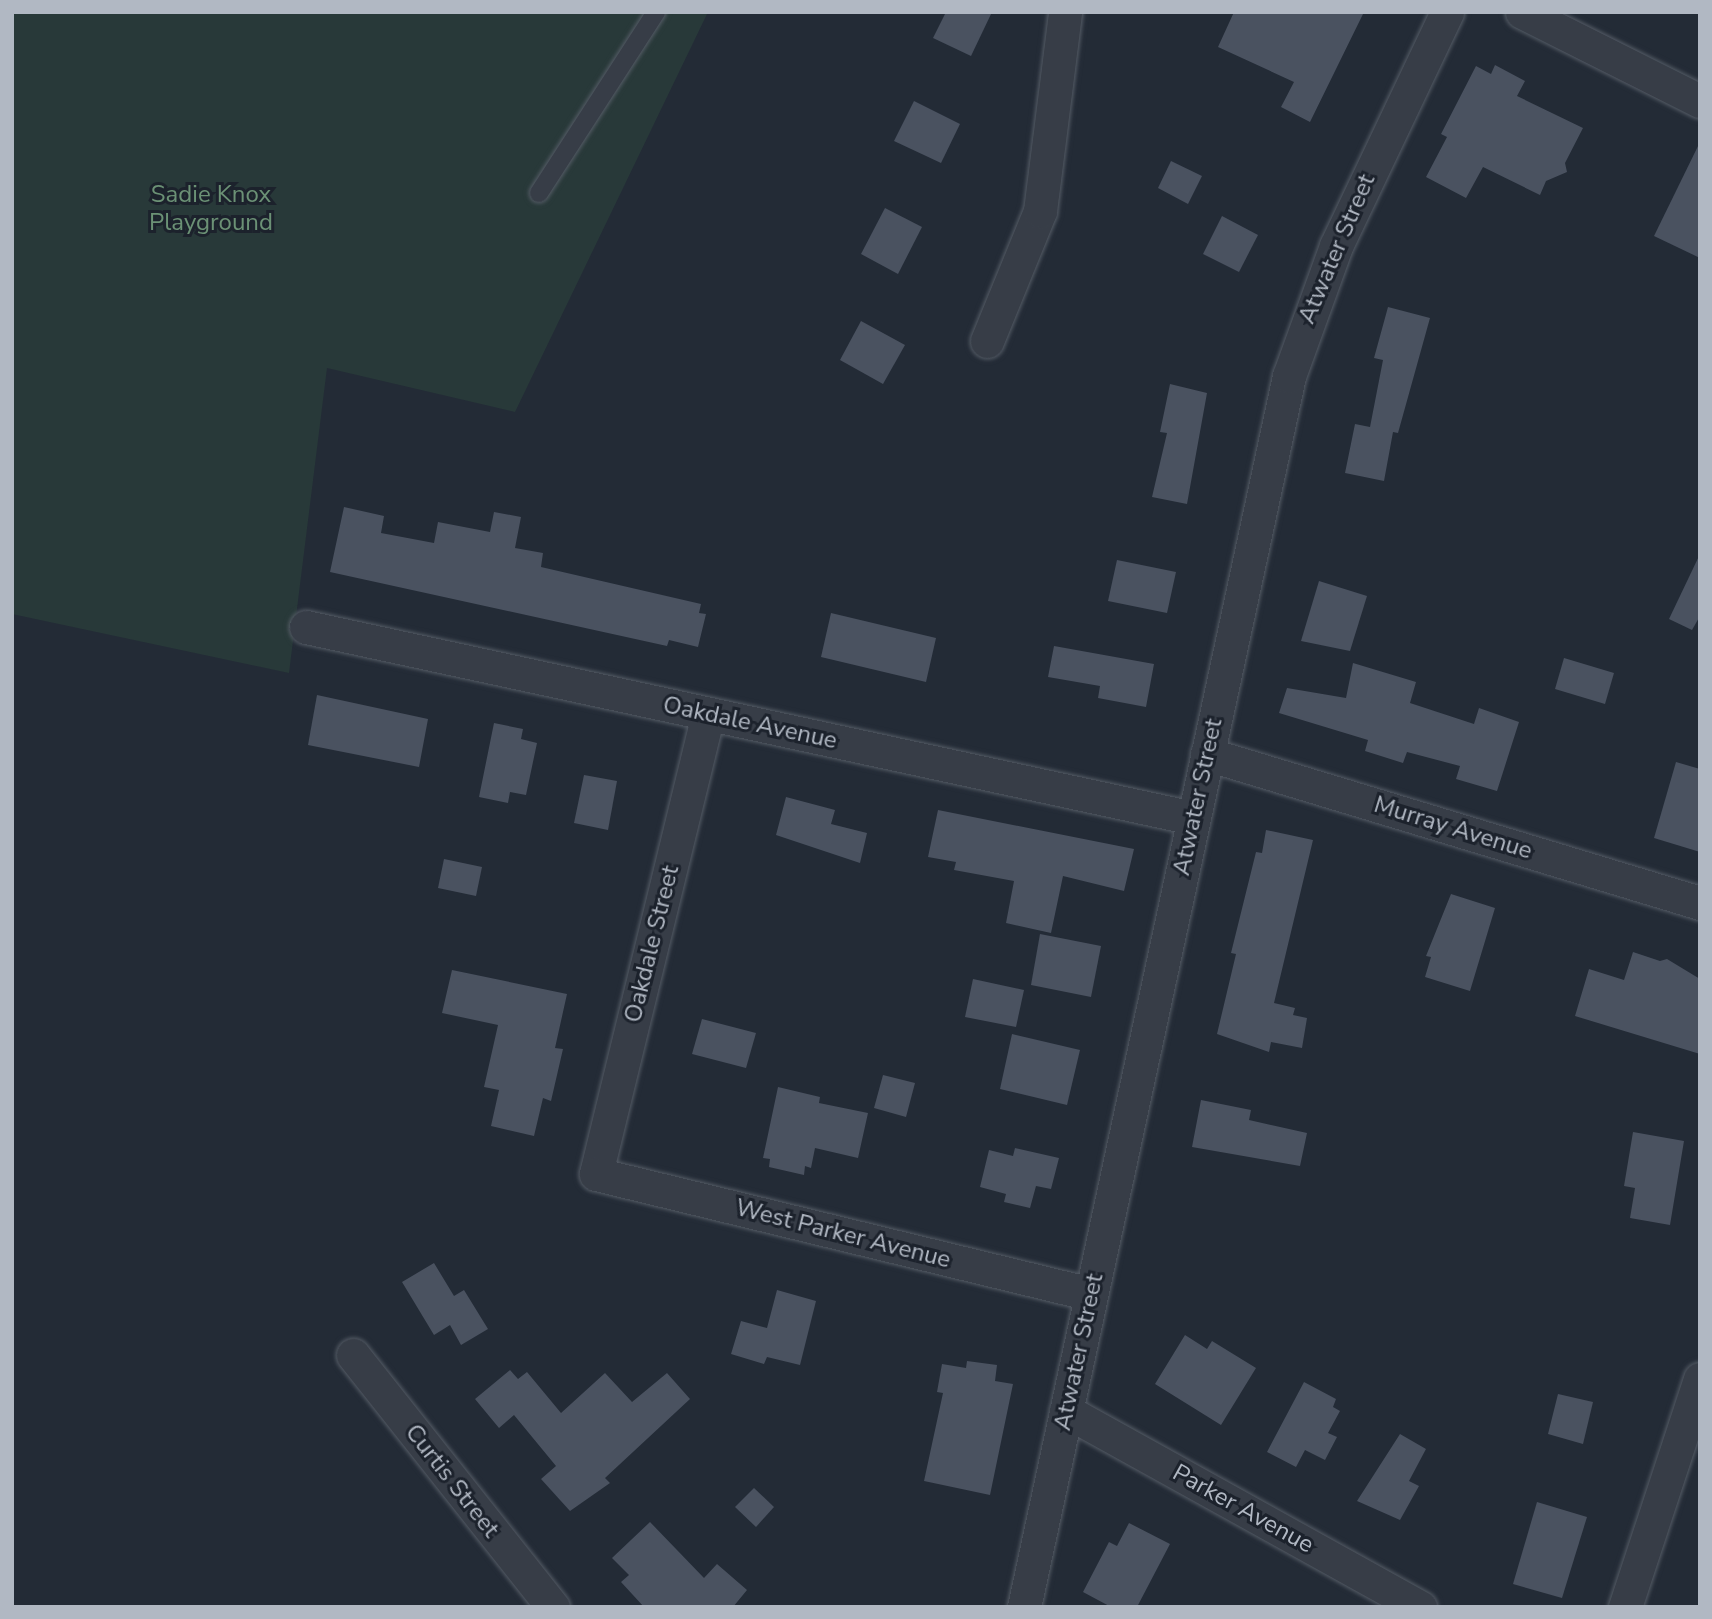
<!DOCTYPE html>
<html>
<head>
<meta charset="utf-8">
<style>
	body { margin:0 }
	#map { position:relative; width:1712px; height:1619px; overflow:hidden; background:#232b36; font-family:"Nunito Sans",sans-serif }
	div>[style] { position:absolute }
	.green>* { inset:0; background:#283939 }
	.building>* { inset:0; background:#4a5260 }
	.roads { filter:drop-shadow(0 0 2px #545b65) drop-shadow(0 0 2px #545b65) }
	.lane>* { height:18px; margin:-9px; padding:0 9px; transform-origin:9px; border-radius:9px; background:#373d47 }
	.street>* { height:33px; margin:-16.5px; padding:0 16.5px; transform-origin:16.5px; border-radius:16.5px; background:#373d47 }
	span { translate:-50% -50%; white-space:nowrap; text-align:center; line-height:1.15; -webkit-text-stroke:6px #1c222c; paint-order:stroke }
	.park-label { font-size:24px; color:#6b9175 }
	.street-label { font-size:24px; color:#b1b8c3 }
	.frame { position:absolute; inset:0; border:14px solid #b1b8c3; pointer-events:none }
</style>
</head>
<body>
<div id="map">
	<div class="green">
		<div style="clip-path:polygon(13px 12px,708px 12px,515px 412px,327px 368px,289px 673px,12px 614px)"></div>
	</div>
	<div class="building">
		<div style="clip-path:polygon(946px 12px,992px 12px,971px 56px,933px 38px)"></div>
		<div style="clip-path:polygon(1234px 12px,1364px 12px,1310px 122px,1281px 107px,1294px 82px,1218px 47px)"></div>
		<div style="clip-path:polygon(1495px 65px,1525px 81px,1517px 96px,1583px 128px,1565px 163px,1567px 172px,1546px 181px,1540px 195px,1483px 167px,1466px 198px,1426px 177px,1447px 137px,1441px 134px,1476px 66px,1491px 74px)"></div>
		<div style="clip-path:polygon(914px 101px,960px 124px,941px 163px,894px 141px)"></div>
		<div style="clip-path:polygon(1700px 142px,1700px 258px,1654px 236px)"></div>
		<div style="clip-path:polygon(1171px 161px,1202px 176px,1188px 204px,1158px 188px)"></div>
		<div style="clip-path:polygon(885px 208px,922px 227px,898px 274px,861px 254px)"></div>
		<div style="clip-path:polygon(1222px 216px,1258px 235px,1239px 272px,1203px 254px)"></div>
		<div style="clip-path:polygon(1388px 307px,1430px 318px,1398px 433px,1393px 432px,1384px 481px,1345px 473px,1355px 424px,1370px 427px,1383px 360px,1374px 358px)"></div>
		<div style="clip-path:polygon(861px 321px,905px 345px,883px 384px,840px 360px)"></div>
		<div style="clip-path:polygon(1170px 384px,1207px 393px,1187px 504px,1152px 497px,1167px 433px,1160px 432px)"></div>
		<div style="clip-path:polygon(344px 507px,384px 516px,381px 533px,434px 543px,438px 522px,490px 532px,494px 512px,521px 517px,515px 548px,543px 553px,541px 567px,701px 604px,699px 613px,706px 614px,698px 647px,669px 640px,667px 646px,330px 572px)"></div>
		<div style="clip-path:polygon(1700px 554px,1700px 616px,1692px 630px,1669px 619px)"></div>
		<div style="clip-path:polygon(1117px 560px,1176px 572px,1167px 613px,1108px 601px)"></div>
		<div style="clip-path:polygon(1319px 581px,1367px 596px,1350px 651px,1301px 641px)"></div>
		<div style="clip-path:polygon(831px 613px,936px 638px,926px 682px,821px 657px)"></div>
		<div style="clip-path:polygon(1054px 646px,1154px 664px,1146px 707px,1098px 698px,1100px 686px,1048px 677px)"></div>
		<div style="clip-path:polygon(1564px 658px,1614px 673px,1605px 704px,1555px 689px)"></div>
		<div style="clip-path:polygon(1353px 663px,1416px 682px,1410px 703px,1474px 724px,1479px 708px,1519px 722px,1497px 791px,1456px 779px,1460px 766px,1407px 752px,1403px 763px,1365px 751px,1368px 740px,1279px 713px,1287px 688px,1346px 698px)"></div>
		<div style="clip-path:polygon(317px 695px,428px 719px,419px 767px,308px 745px)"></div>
		<div style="clip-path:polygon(494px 723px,523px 729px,521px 739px,537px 743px,526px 795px,510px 792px,508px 803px,479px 797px)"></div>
		<div style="clip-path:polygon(1676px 762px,1700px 769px,1700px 852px,1654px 838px)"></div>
		<div style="clip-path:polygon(584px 775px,617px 781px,608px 830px,574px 823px)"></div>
		<div style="clip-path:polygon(786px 797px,835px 810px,831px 824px,867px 833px,860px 863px,776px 835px)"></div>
		<div style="clip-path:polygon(938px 810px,1134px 849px,1124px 891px,1063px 876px,1051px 933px,1006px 923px,1014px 881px,954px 870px,956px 862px,928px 857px)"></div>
		<div style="clip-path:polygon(1266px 830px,1313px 840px,1274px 1003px,1295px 1008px,1293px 1015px,1307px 1018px,1302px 1048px,1271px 1042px,1269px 1052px,1217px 1034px,1236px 954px,1231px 953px,1256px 852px,1262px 853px)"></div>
		<div style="clip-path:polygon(444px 859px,482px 867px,476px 896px,438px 888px)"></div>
		<div style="clip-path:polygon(1451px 894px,1495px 908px,1470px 991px,1425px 977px,1431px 957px,1426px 956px)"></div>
		<div style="clip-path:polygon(1040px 934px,1101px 946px,1091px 997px,1031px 985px)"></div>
		<div style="clip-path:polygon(1633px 952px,1660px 961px,1667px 959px,1700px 979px,1700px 1054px,1575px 1016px,1589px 969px,1624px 980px)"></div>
		<div style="clip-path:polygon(452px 970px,567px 994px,555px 1048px,563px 1049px,551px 1101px,543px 1098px,534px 1136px,491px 1126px,499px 1090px,484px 1087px,498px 1025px,442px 1013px)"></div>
		<div style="clip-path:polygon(973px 979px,1024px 990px,1016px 1027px,965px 1017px)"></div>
		<div style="clip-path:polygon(702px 1019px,756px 1033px,746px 1068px,692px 1054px)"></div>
		<div style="clip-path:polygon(1012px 1034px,1080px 1050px,1067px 1105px,1000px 1089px)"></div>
		<div style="clip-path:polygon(883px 1075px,915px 1083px,906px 1117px,874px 1108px)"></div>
		<div style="clip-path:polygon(778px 1087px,820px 1097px,819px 1103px,868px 1113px,858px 1158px,815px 1148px,811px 1168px,805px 1166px,804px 1175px,769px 1167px,770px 1159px,763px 1158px)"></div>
		<div style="clip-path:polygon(1201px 1100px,1251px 1110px,1249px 1120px,1307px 1133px,1300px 1166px,1192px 1147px)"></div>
		<div style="clip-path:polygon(1633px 1132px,1684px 1141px,1670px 1225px,1630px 1218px,1635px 1188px,1624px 1186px)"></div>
		<div style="clip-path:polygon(1015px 1148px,1059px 1158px,1051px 1189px,1036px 1186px,1030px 1208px,1004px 1202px,1006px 1194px,980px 1187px,989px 1150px,1013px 1156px)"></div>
		<div style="clip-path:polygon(434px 1263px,454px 1296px,464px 1290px,488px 1329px,461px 1345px,450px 1325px,434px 1335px,402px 1282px)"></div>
		<div style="clip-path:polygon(777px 1290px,816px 1301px,800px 1365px,767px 1357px,764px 1364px,731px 1354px,741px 1321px,767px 1328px)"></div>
		<div style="clip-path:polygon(1185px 1335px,1207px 1349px,1212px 1341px,1256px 1368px,1221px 1425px,1155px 1384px)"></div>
		<div style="clip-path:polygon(967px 1361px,997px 1365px,995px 1381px,1013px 1384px,990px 1495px,924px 1481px,943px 1393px,937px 1392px,942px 1364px,966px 1368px)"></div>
		<div style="clip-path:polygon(510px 1370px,518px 1379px,527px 1372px,561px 1413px,605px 1373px,632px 1402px,667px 1373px,690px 1399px,605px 1478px,610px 1483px,570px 1511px,541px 1479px,556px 1466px,514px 1415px,499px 1428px,475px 1399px)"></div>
		<div style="clip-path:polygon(1304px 1382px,1336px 1399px,1333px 1407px,1340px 1411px,1328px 1433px,1337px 1437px,1325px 1460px,1305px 1450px,1296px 1467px,1267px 1452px)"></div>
		<div style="clip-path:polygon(1558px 1394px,1593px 1402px,1583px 1444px,1548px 1434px)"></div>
		<div style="clip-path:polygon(1400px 1434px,1426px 1449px,1409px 1481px,1419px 1486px,1400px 1520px,1357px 1501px)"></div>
		<div style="clip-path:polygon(754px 1488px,774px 1507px,756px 1527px,735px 1507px)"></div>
		<div style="clip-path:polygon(1537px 1502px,1587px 1517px,1562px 1598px,1513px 1584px)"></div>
		<div style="clip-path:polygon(650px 1522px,704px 1578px,717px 1564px,747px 1590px,733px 1607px,644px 1607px,621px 1582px,629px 1575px,612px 1558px)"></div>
		<div style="clip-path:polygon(1129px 1523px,1170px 1544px,1137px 1607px,1111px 1607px,1083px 1592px,1109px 1542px,1117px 1546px)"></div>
	</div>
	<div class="roads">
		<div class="lane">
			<div style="left:539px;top:193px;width:216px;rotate:-57.1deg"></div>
		</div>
		<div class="street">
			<div style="left:1522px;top:12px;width:199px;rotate:26.6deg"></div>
			<div style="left:987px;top:341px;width:140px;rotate:-67.8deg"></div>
			<div style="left:1040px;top:211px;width:201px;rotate:-82.8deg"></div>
			<div style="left:306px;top:627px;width:907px;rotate:12.15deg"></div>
			<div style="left:708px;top:714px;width:473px;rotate:103.7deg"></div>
			<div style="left:596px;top:1174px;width:509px;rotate:13.63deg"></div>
			<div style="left:1207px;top:754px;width:515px;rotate:16.82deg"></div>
			<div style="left:353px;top:1355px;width:322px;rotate:51.6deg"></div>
			<div style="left:1066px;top:1411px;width:405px;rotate:29deg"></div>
			<div style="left:1024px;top:1607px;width:1259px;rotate:-77.85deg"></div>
			<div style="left:1289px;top:376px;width:138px;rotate:-70.1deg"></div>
			<div style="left:1336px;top:246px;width:259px;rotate:-64.6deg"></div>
			<div style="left:1625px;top:1607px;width:240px;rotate:-71.8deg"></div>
		</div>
	</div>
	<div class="park-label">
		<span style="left:211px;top:209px">Sadie Knox<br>Playground</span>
	</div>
	<div class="street-label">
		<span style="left:1337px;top:249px;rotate:-67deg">Atwater Street</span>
		<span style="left:750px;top:723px;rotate:12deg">Oakdale Avenue</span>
		<span style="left:1198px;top:797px;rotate:-78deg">Atwater Street</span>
		<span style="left:1453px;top:828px;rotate:17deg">Murray Avenue</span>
		<span style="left:652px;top:944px;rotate:-76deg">Oakdale Street</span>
		<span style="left:843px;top:1234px;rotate:14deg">West Parker Avenue</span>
		<span style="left:1079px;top:1352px;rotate:-78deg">Atwater Street</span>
		<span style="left:452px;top:1481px;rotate:52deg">Curtis Street</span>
		<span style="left:1243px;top:1509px;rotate:29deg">Parker Avenue</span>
	</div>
	<div class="frame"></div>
</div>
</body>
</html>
